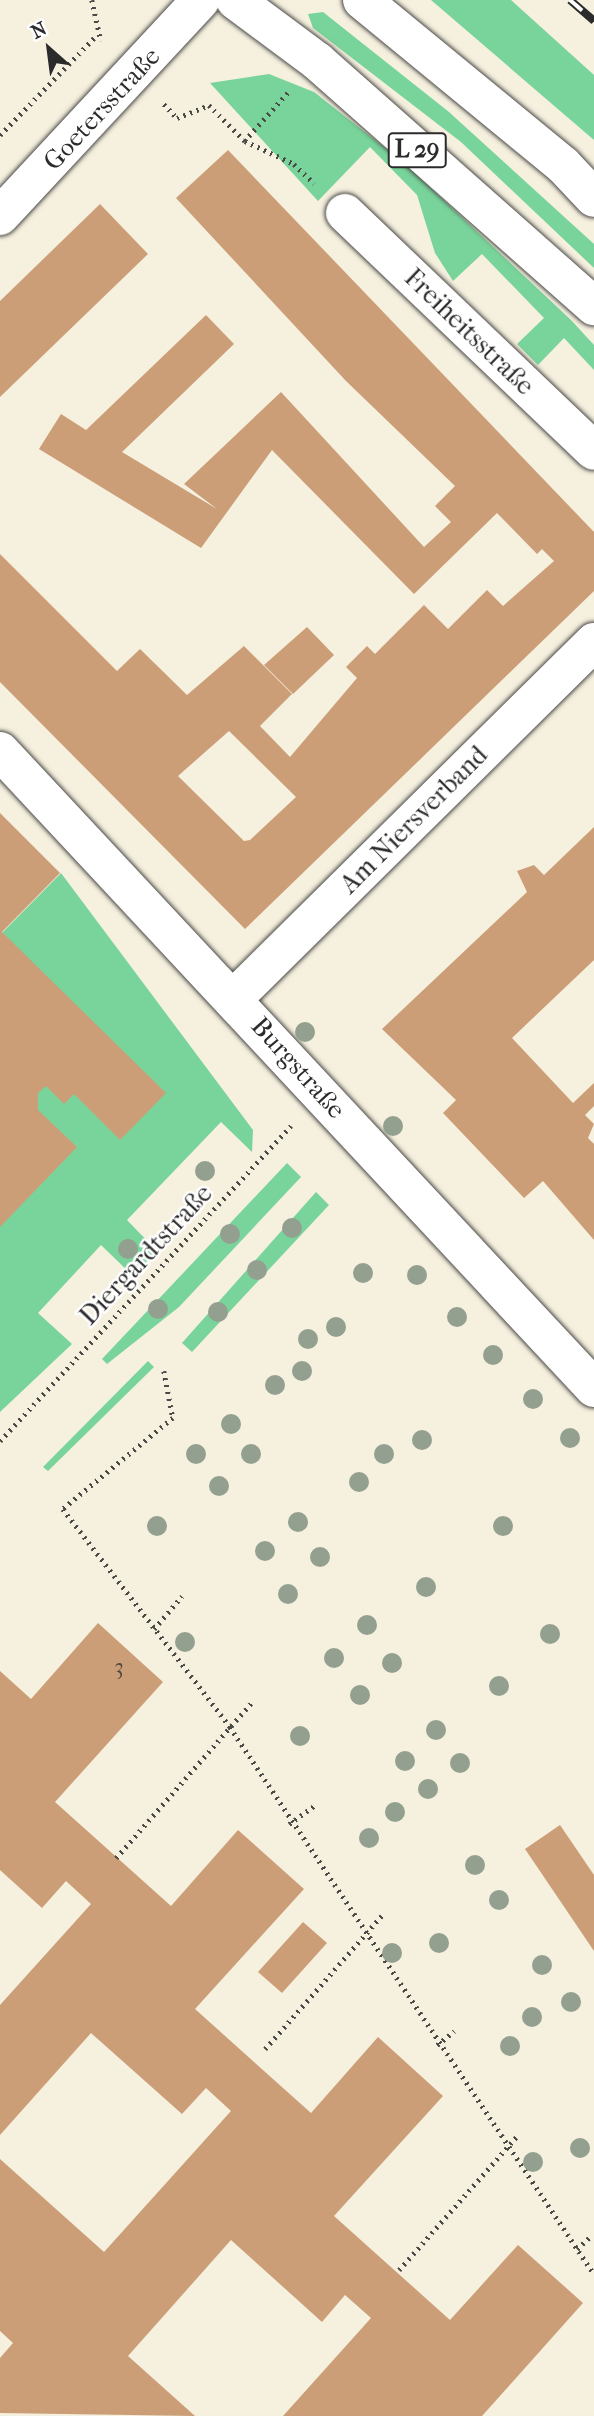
<!DOCTYPE html>
<html>
<head>
<meta charset="utf-8">
<style>
	body { margin:0 }
	#map { position:relative; width:594px; height:2416px; overflow:hidden; background:#f6f0df; font-family:"IM FELL French Canon",serif }
	div>[style] { position:absolute }
	.green>* { inset:0; background:#79d49b }
	.building>* { inset:0; background:#cc9e77 }
	.path>* { height:4.5px; margin-top:-2.25px; transform-origin:0; background:repeating-linear-gradient(90deg,#494946 0 2px,transparent 0 7px) }
	.roads { filter:drop-shadow(0 0 2px #494946) drop-shadow(0 0 2px #494946) }
	.minor>* { height:38px; margin:-19px; padding:0 19px; transform-origin:19px; border-radius:19px; background:#fff }
	.primary>* { height:38px; margin:-19px; padding:0 19px; transform-origin:19px; border-radius:19px; background:#fff }
	.rail>* { height:8px; margin-top:-4px; transform-origin:0; background:repeating-linear-gradient(90deg,#fff 0 16px,#2b2b2b 0 32px); box-sizing:border-box; border-block:2px solid #2b2b2b }
	.trees>* { width:20px; height:20px; margin:-10px; border-radius:50%; background:#93a08f }
	span { translate:-50% -50%; white-space:nowrap; text-align:center; line-height:1.15; -webkit-text-stroke:5px #fff; paint-order:stroke }
	.number-label { font-size:23px; color:#53483e }
	.number-label span { -webkit-text-stroke-width:0 }
	.shield-label span { padding:2px 5px; background:#fff; border:2px solid; border-radius:5px; -webkit-text-stroke-width:0 }
	.shield-label { font-size:24px; color:#2b2b2b; font-weight:700 }
	.street-label { font-size:26px; color:#2b2b2b }
	.north { position:absolute; left:14px; top:14px; width:70px; height:70px; -webkit-text-stroke:5px #fff; paint-order:stroke; rotate:332deg; font-size:19px; font-weight:700; line-height:28px; text-align:center; color:#2b2b2b }
	.north::after { content:''; display:block; margin:auto; width:24px; height:32px; background:#2b2b2b; clip-path:polygon(50% 0,100% 100%,50% 72%,0 100%) }
</style>
</head>
<body>
<div id="map">
	<div class="green">
		<div style="clip-path:polygon(431px 0,511px 0,594px 75px,594px 140px)"></div>
		<div style="clip-path:polygon(323px 12px,449px 112px,594px 244px,594px 268px,461px 142px,313px 28px,308px 14px)"></div>
		<div style="clip-path:polygon(269px 74px,314px 92px,403px 162px,571px 320px,594px 345px,594px 370px,564px 338px,538px 365px,517px 344px,544px 318px,482px 254px,453px 281px,435px 253px,417px 195px,370px 147px,318px 201px,210px 83px)"></div>
		<div style="clip-path:polygon(61px 873px,253px 1130px,252px 1152px,221px 1122px,127px 1220px,157px 1251px,133px 1276px,101px 1245px,38px 1313px,72px 1344px,0 1412px,0 935px)"></div>
		<div style="clip-path:polygon(287px 1163px,301px 1177px,179px 1307px,107px 1364px,102px 1359px)"></div>
		<div style="clip-path:polygon(316px 1192px,329px 1205px,192px 1352px,182px 1343px)"></div>
		<div style="clip-path:polygon(148px 1361px,154px 1367px,48px 1471px,43px 1467px)"></div>
	</div>
	<div class="building">
		<div style="clip-path:polygon(evenodd,228px 150px,594px 532px,594px 591px,245px 929px,0 682px,0 554px,117px 671px,140px 649px,187px 695px,244px 646px,292px 694px,260px 726px,290px 757px,357px 678px,346px 667px,367px 646px,375px 654px,424px 605px,448px 629px,487px 590px,503px 606px,554px 561px,542px 549px,537px 554px,497px 513px,414px 594px,272px 450px,201px 548px,39px 449px,61px 414px,86px 430px,206px 315px,234px 344px,122px 452px,217px 509px,184px 484px,281px 392px,424px 547px,451px 522px,435px 506px,455px 486px,346px 381px,176px 198px,228px 150px,229px 731px,296px 797px,250px 840px,244px 841px,178px 776px,229px 731px)"></div>
		<div style="clip-path:polygon(100px 204px,148px 254px,0 397px,0 301px)"></div>
		<div style="clip-path:polygon(307px 627px,334px 655px,293px 694px,264px 665px)"></div>
		<div style="clip-path:polygon(0 813px,60px 873px,2px 932px,166px 1093px,120px 1140px,74px 1094px,64px 1104px,46px 1086px,38px 1093px,38px 1110px,77px 1147px,0 1227px)"></div>
		<div style="clip-path:polygon(594px 827px,594px 960px,512px 1038px,573px 1103px,594px 1083px,594px 1106px,585px 1115px,594px 1124px,588px 1138px,594px 1144px,594px 1240px,543px 1181px,524px 1198px,443px 1113px,456px 1100px,382px 1029px,527px 892px,517px 871px,534px 865px,544px 875px)"></div>
		<div style="clip-path:polygon(98px 1623px,163px 1682px,55px 1802px,171px 1906px,238px 1830px,304px 1889px,195px 2009px,311px 2113px,378px 2037px,443px 2096px,334px 2216px,450px 2320px,518px 2245px,583px 2303px,482px 2416px,283px 2416px,371px 2318px,345px 2295px,322px 2322px,231px 2240px,128px 2356px,195px 2416px,0 2413px,0 2358px,13px 2343px,0 2331px,0 2159px,104px 2252px,231px 2111px,206px 2088px,182px 2114px,91px 2033px,0 2135px,0 2005px,91px 1904px,66px 1881px,42px 1908px,0 1870px,0 1671px,31px 1699px)"></div>
		<div style="clip-path:polygon(560px 1825px,594px 1875px,594px 1951px,525px 1849px)"></div>
		<div style="clip-path:polygon(303px 1922px,327px 1943px,282px 1993px,258px 1972px)"></div>
	</div>
	<div class="path">
		<div style="left:92px;top:0;width:42px;rotate:77.6deg"></div>
		<div style="left:288px;top:93px;width:64px;rotate:131.9deg"></div>
		<div style="left:245px;top:141px;width:54px;rotate:25.1deg"></div>
		<div style="left:294px;top:164px;width:28px;rotate:44deg"></div>
		<div style="left:164px;top:104px;width:19px;rotate:47deg"></div>
		<div style="left:177px;top:118px;width:35px;rotate:-22deg"></div>
		<div style="left:209px;top:105px;width:51px;rotate:45deg"></div>
		<div style="left:0;top:135px;width:138px;rotate:-45.9deg"></div>
		<div style="left:164px;top:1371px;width:48px;rotate:79.2deg"></div>
		<div style="left:173px;top:1418px;width:143px;rotate:140.4deg"></div>
		<div style="left:63px;top:1509px;width:275px;rotate:52.5deg"></div>
		<div style="left:230px;top:1727px;width:657px;rotate:56.36deg"></div>
		<div style="left:0;top:1441px;width:429px;rotate:-47.3deg"></div>
		<div style="left:154px;top:1629px;width:43px;rotate:-49.7deg"></div>
		<div style="left:289px;top:1824px;width:31px;rotate:-36deg"></div>
		<div style="left:116px;top:1858px;width:208px;rotate:-48.9deg"></div>
		<div style="left:437px;top:2045px;width:22px;rotate:-39deg"></div>
		<div style="left:265px;top:2049px;width:181px;rotate:-48.8deg"></div>
		<div style="left:577px;top:2249px;width:19px;rotate:-43deg"></div>
		<div style="left:399px;top:2270px;width:179px;rotate:-48.6deg"></div>
	</div>
	<div class="roads">
		<div class="minor">
			<div style="left:345px;top:213px;width:344px;rotate:43.7deg"></div>
			<div style="left:0;top:216px;width:295px;rotate:-47.1deg"></div>
			<div style="left:0;top:751px;width:871px;rotate:47deg"></div>
			<div style="left:235px;top:997px;width:505px;rotate:-44.68deg"></div>
		</div>
		<div class="primary">
			<div style="left:235px;top:0;width:102px;rotate:36.6deg"></div>
			<div style="left:317px;top:61px;width:370px;rotate:41.5deg"></div>
			<div style="left:362px;top:0;width:260px;rotate:39.4deg"></div>
			<div style="left:563px;top:165px;width:45px;rotate:46.8deg"></div>
		</div>
	</div>
	<div class="rail">
		<div style="left:570px;top:0;width:32px;rotate:41deg"></div>
	</div>
	<div class="trees">
		<div style="left:305px;top:1032px"></div>
		<div style="left:393px;top:1126px"></div>
		<div style="left:205px;top:1171px"></div>
		<div style="left:292px;top:1228px"></div>
		<div style="left:230px;top:1234px"></div>
		<div style="left:128px;top:1249px"></div>
		<div style="left:257px;top:1270px"></div>
		<div style="left:363px;top:1273px"></div>
		<div style="left:417px;top:1275px"></div>
		<div style="left:158px;top:1309px"></div>
		<div style="left:218px;top:1312px"></div>
		<div style="left:457px;top:1317px"></div>
		<div style="left:336px;top:1327px"></div>
		<div style="left:308px;top:1339px"></div>
		<div style="left:493px;top:1355px"></div>
		<div style="left:302px;top:1371px"></div>
		<div style="left:275px;top:1385px"></div>
		<div style="left:533px;top:1399px"></div>
		<div style="left:231px;top:1424px"></div>
		<div style="left:570px;top:1438px"></div>
		<div style="left:422px;top:1440px"></div>
		<div style="left:196px;top:1454px"></div>
		<div style="left:251px;top:1454px"></div>
		<div style="left:384px;top:1454px"></div>
		<div style="left:359px;top:1482px"></div>
		<div style="left:219px;top:1486px"></div>
		<div style="left:298px;top:1522px"></div>
		<div style="left:157px;top:1526px"></div>
		<div style="left:503px;top:1526px"></div>
		<div style="left:265px;top:1551px"></div>
		<div style="left:320px;top:1557px"></div>
		<div style="left:426px;top:1587px"></div>
		<div style="left:288px;top:1594px"></div>
		<div style="left:367px;top:1625px"></div>
		<div style="left:550px;top:1634px"></div>
		<div style="left:185px;top:1642px"></div>
		<div style="left:334px;top:1658px"></div>
		<div style="left:392px;top:1663px"></div>
		<div style="left:499px;top:1686px"></div>
		<div style="left:360px;top:1695px"></div>
		<div style="left:436px;top:1730px"></div>
		<div style="left:300px;top:1736px"></div>
		<div style="left:405px;top:1761px"></div>
		<div style="left:460px;top:1763px"></div>
		<div style="left:428px;top:1789px"></div>
		<div style="left:395px;top:1812px"></div>
		<div style="left:369px;top:1838px"></div>
		<div style="left:475px;top:1865px"></div>
		<div style="left:499px;top:1900px"></div>
		<div style="left:439px;top:1943px"></div>
		<div style="left:392px;top:1953px"></div>
		<div style="left:542px;top:1965px"></div>
		<div style="left:571px;top:2002px"></div>
		<div style="left:532px;top:2017px"></div>
		<div style="left:510px;top:2046px"></div>
		<div style="left:580px;top:2148px"></div>
		<div style="left:533px;top:2162px"></div>
	</div>
	<div class="number-label">
		<span style="left:119px;top:1667px">3</span>
	</div>
	<div class="shield-label">
		<span style="left:417px;top:150px">L 29</span>
	</div>
	<div class="street-label">
		<span style="left:102px;top:109px;rotate:-47deg">Goetersstraße</span>
		<span style="left:469px;top:332px;rotate:44deg">Freiheitsstraße</span>
		<span style="left:414px;top:820px;rotate:-45deg">Am Niersverband</span>
		<span style="left:298px;top:1068px;rotate:48deg">Burgstraße</span>
		<span style="left:146px;top:1255px;rotate:-47deg">Diergardtstraße</span>
	</div>
	<div class="north">N</div>
</div>
</body>
</html>
